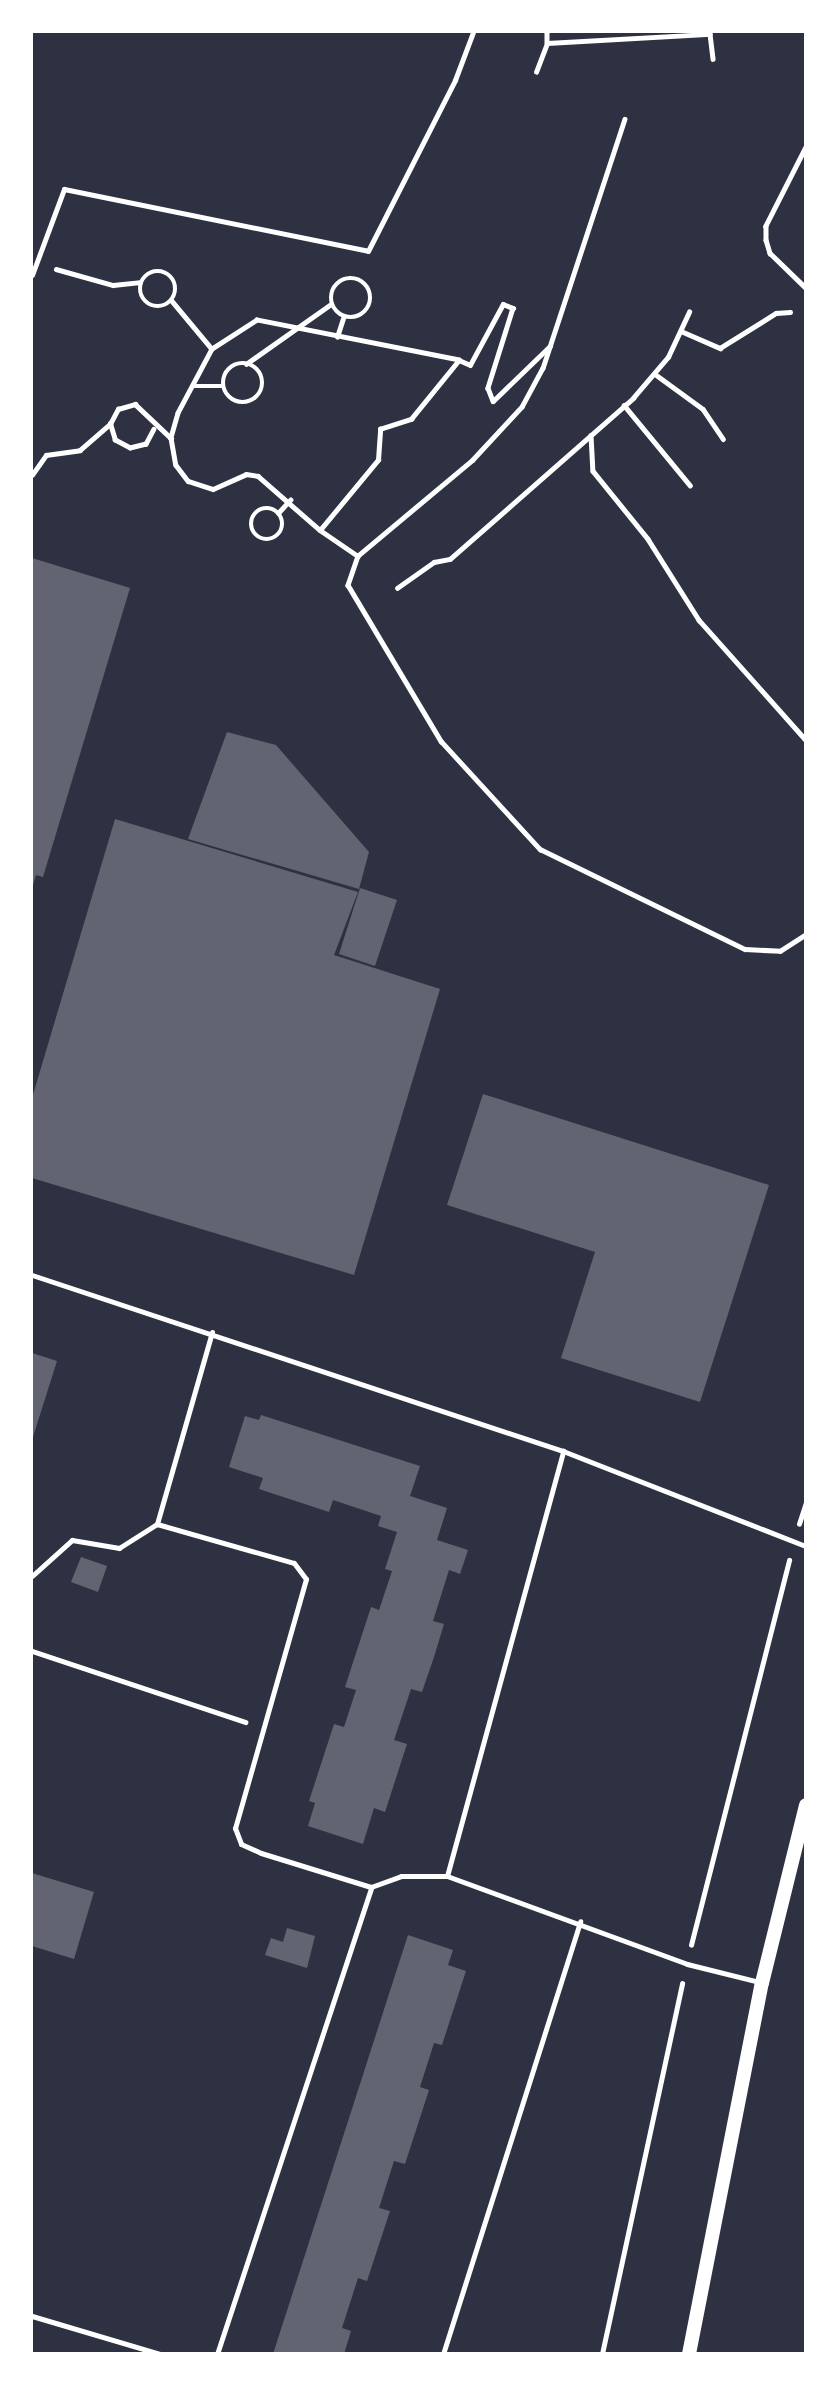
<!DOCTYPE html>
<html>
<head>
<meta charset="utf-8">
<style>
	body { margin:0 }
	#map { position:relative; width:837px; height:2385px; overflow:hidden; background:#2d3142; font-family:Inter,sans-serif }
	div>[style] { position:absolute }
	.building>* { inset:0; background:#626471 }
	.path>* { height:4.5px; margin:-2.25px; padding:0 2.25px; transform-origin:2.25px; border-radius:2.25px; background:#fff }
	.path>.ring { margin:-2.25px; padding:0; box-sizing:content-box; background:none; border:4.5px solid #fff; border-radius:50% }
	.service>* { height:5px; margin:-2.5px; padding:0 2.5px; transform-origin:2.5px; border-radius:2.5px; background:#fff }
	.secondary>* { height:14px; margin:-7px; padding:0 7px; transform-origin:7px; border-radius:7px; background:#fff }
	span { translate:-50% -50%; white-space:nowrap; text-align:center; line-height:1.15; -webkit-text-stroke:5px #fff; paint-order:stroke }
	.frame { position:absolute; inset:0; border:33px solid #fff; pointer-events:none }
</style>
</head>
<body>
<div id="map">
	<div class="building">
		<div style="clip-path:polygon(32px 558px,130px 588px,43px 877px,36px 875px,32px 888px)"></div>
		<div style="clip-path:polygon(227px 732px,276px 745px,369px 852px,359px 889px,188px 839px)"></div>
		<div style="clip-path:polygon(115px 819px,358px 892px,334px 955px,440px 989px,354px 1275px,32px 1178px,32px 1098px)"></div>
		<div style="clip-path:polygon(360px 888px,397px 900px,375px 966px,339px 954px)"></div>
		<div style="clip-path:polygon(483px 1094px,769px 1185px,700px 1402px,561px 1358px,595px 1252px,447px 1205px)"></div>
		<div style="clip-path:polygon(32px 1353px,57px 1361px,32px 1440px)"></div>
		<div style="clip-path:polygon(261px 1415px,420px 1466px,410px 1496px,447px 1508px,437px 1540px,468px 1550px,460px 1574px,449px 1570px,433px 1621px,444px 1624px,434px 1657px,422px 1692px,411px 1689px,394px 1740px,407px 1744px,385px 1812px,374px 1808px,363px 1844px,308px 1826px,315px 1803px,309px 1801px,334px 1724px,344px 1727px,356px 1690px,345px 1687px,371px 1607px,379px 1610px,392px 1571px,385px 1569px,397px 1532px,378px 1526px,381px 1516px,333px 1500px,329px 1512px,259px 1489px,263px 1478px,229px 1467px,245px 1416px,259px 1420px)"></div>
		<div style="clip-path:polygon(81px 1557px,107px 1566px,98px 1592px,71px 1582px)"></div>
		<div style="clip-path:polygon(32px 1873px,94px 1892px,74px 1959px,32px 1946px)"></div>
		<div style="clip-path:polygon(287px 1928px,315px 1936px,307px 1968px,265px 1955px,271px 1938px,283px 1942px)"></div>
		<div style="clip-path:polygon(408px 1935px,453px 1950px,448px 1965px,466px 1971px,442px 2045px,434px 2043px,420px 2087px,429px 2090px,405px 2164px,394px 2161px,379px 2208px,390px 2211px,367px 2281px,358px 2278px,342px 2328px,351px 2331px,344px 2354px,273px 2354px)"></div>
	</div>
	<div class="path">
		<div style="left:547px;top:33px;width:10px;rotate:90deg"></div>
		<div style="left:536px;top:72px;width:31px;rotate:-69deg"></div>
		<div style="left:547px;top:43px;width:163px;rotate:-3.2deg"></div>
		<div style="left:710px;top:34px;width:25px;rotate:83deg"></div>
		<div style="left:625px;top:119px;width:262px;rotate:108.2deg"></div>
		<div style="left:543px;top:368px;width:44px;rotate:118.3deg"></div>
		<div style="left:522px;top:407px;width:72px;rotate:132.8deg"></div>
		<div style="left:473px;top:460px;width:150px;rotate:140.1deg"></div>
		<div style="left:358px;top:556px;width:31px;rotate:109deg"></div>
		<div style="left:348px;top:585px;width:182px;rotate:59.2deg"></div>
		<div style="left:441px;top:741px;width:147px;rotate:47.5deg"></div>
		<div style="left:540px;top:849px;width:228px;rotate:26deg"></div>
		<div style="left:745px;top:949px;width:35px;rotate:3deg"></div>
		<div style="left:780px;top:951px;width:31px;rotate:-33deg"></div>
		<div style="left:806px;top:147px;width:89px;rotate:116.9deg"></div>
		<div style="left:766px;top:226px;width:14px;rotate:90deg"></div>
		<div style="left:766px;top:240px;width:14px;rotate:73deg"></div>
		<div style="left:770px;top:253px;width:50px;rotate:44.2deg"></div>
		<div style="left:56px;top:269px;width:59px;rotate:15.7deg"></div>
		<div style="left:113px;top:285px;width:27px;rotate:-6deg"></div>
		<div class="ring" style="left:140px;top:271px;width:31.5px;height:31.5px"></div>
		<div class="ring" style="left:331px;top:278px;width:35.5px;height:35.5px"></div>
		<div style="left:172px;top:301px;width:62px;rotate:50.2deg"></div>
		<div style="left:681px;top:331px;width:43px;rotate:23.6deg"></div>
		<div style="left:720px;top:348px;width:66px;rotate:-32deg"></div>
		<div style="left:776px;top:313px;width:14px;rotate:-4deg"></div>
		<div style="left:337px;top:337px;width:19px;rotate:-72deg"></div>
		<div style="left:459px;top:360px;width:12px;rotate:24deg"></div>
		<div style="left:470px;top:365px;width:69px;rotate:-61.6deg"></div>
		<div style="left:503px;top:304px;width:11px;rotate:22deg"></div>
		<div style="left:513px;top:308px;width:84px;rotate:107.4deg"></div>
		<div style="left:488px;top:388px;width:14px;rotate:69deg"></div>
		<div style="left:493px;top:401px;width:79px;rotate:-44deg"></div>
		<div class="ring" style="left:223px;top:363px;width:35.5px;height:35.5px"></div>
		<div style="left:246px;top:364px;width:104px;rotate:-35.2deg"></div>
		<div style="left:655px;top:374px;width:59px;rotate:36.1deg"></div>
		<div style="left:703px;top:409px;width:36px;rotate:56deg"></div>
		<div style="left:193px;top:386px;width:30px"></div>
		<div style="left:624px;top:405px;width:104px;rotate:50.5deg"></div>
		<div style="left:154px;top:429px;width:17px;rotate:118deg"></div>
		<div style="left:146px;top:444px;width:16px;rotate:166deg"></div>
		<div style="left:130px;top:448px;width:17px;rotate:-152deg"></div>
		<div style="left:115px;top:440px;width:17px;rotate:-107deg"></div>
		<div style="left:110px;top:424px;width:17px;rotate:-62deg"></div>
		<div style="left:118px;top:409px;width:18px;rotate:-16deg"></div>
		<div style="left:135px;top:404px;width:50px;rotate:43.4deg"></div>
		<div style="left:591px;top:435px;width:36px;rotate:87deg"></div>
		<div style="left:593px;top:471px;width:87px;rotate:51deg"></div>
		<div style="left:648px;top:539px;width:96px;rotate:57.8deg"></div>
		<div style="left:699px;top:620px;width:161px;rotate:48.3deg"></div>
		<div style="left:32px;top:475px;width:24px;rotate:-55deg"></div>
		<div style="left:46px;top:455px;width:34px;rotate:-8deg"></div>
		<div style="left:80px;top:450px;width:40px;rotate:-41deg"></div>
		<div class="ring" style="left:251px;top:508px;width:27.5px;height:27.5px"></div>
		<div style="left:278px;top:513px;width:18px;rotate:-47deg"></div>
		<div style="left:320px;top:530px;width:91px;rotate:-50.4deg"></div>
		<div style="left:378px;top:460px;width:31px;rotate:-86deg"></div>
		<div style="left:380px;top:429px;width:33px;rotate:-18deg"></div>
		<div style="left:411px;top:419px;width:76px;rotate:-50.9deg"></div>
		<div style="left:459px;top:360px;width:206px;rotate:-168.8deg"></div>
		<div style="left:257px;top:320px;width:54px;rotate:147.2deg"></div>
		<div style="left:212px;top:349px;width:72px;rotate:118deg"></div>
		<div style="left:178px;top:413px;width:26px;rotate:106deg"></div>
		<div style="left:171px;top:438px;width:27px;rotate:80deg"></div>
		<div style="left:176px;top:465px;width:20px;rotate:53deg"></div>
		<div style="left:188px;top:481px;width:26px;rotate:18deg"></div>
		<div style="left:213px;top:489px;width:36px;rotate:-24deg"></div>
		<div style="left:246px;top:474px;width:12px;rotate:9deg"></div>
		<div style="left:258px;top:476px;width:82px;rotate:41.1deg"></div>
		<div style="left:320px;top:530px;width:46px;rotate:34.4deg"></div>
		<div style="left:397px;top:588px;width:45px;rotate:-35.1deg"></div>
		<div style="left:434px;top:562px;width:16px;rotate:-11deg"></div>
		<div style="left:450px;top:559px;width:244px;rotate:-41.3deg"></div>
		<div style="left:633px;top:398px;width:54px;rotate:-49.5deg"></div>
		<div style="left:668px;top:357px;width:50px;rotate:-65deg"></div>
		<div style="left:799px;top:1524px;width:23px;rotate:-72deg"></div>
		<div style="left:32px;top:1651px;width:225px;rotate:18.4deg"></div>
		<div style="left:691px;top:1945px;width:397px;rotate:-75.7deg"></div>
		<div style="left:602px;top:2354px;width:379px;rotate:-77.8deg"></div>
	</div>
	<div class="service">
		<div style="left:32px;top:275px;width:92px;rotate:-69.6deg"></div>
		<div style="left:64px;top:189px;width:310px;rotate:11.5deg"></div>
		<div style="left:368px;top:251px;width:192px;rotate:-63deg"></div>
		<div style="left:455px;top:80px;width:51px;rotate:-69.4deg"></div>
		<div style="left:32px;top:1275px;width:559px;rotate:18.34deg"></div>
		<div style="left:563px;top:1451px;width:261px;rotate:21.4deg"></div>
		<div style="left:212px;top:1332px;width:200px;rotate:106deg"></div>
		<div style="left:157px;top:1524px;width:142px;rotate:15.9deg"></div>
		<div style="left:294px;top:1563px;width:20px;rotate:53deg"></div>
		<div style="left:306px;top:1579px;width:259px;rotate:105.9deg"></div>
		<div style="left:235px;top:1828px;width:17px;rotate:69deg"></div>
		<div style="left:241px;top:1844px;width:22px;rotate:24deg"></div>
		<div style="left:261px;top:1853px;width:115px;rotate:17.2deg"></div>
		<div style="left:32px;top:1576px;width:54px;rotate:-42deg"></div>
		<div style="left:72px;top:1540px;width:48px;rotate:9.7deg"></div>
		<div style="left:119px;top:1548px;width:45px;rotate:-32.3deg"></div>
		<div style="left:447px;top:1876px;width:441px;rotate:-74.7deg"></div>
		<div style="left:32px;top:2316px;width:134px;rotate:16.5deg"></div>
		<div style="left:217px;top:2354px;width:492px;rotate:-71.7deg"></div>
		<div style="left:371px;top:1887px;width:32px;rotate:-20deg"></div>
		<div style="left:401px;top:1876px;width:46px"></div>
		<div style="left:447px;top:1876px;width:256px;rotate:20.1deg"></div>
		<div style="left:687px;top:1964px;width:74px;rotate:14deg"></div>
		<div style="left:443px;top:2354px;width:454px;rotate:-72.4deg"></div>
	</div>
	<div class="secondary">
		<div style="left:689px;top:2354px;width:378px;rotate:-78.9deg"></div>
		<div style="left:762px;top:1983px;width:183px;rotate:-76.1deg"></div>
	</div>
	<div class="frame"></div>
</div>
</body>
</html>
